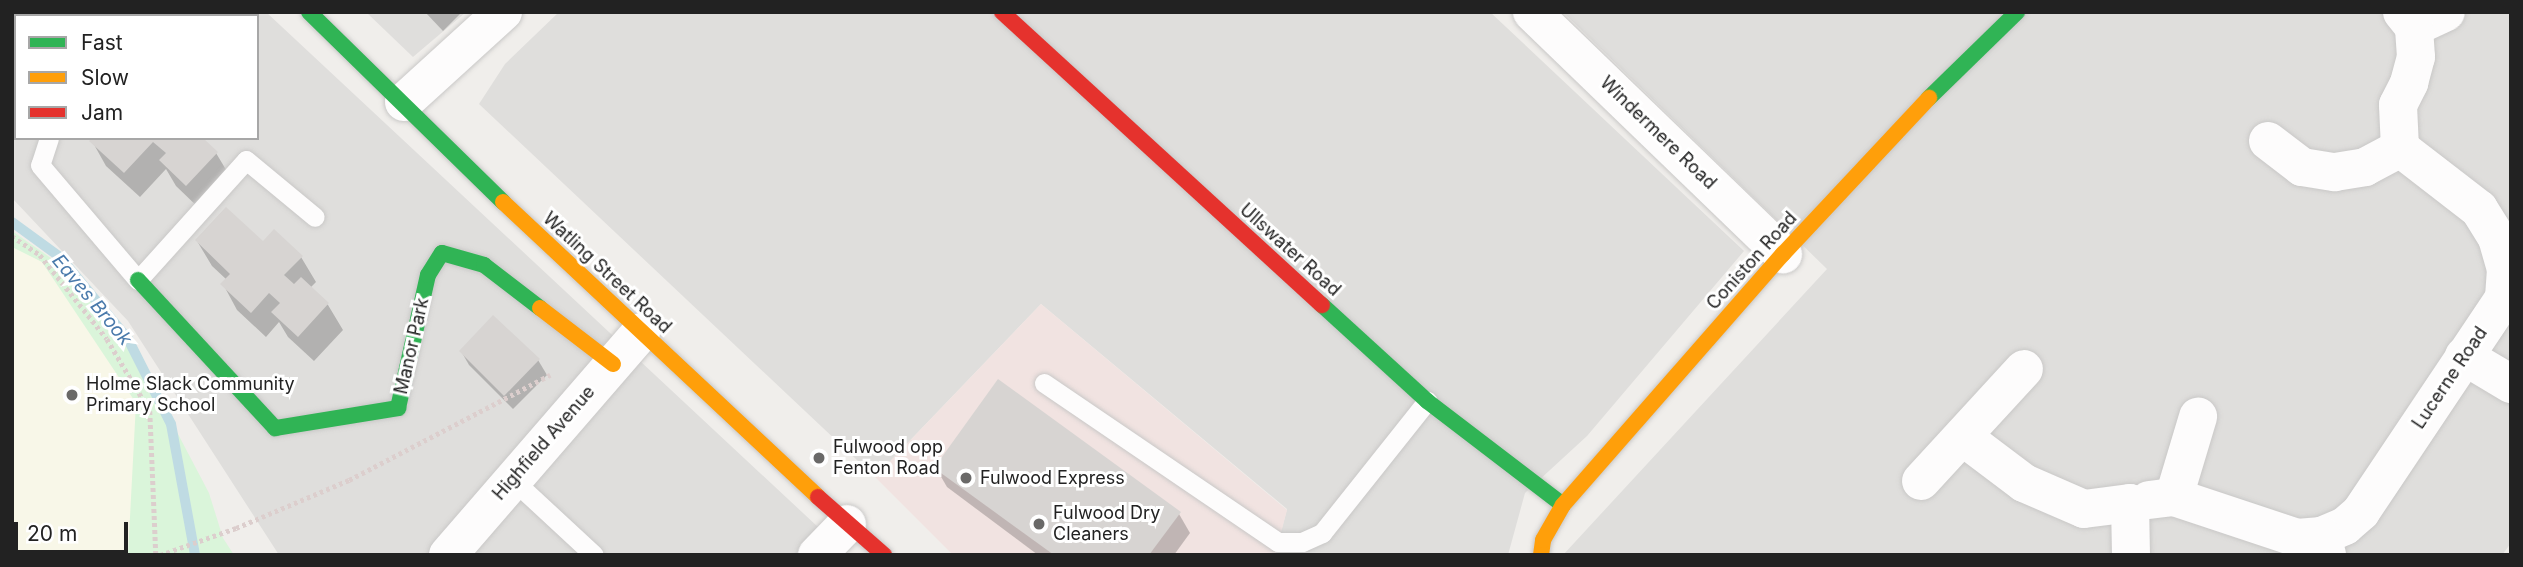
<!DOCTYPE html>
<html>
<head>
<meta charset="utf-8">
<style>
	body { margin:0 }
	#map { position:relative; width:2523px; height:567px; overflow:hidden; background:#f0eeeb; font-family:Inter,sans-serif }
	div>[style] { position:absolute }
	.residential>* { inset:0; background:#dfdedc }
	.commercial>* { inset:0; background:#f1e3e1 }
	.education>* { inset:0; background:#f8f7e8 }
	.park>* { inset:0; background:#daf5da }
	.shadow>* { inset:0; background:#0003 }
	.stream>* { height:10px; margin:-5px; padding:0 5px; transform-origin:5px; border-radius:5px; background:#bfdbe3 }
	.building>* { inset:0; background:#d7d4d2 }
	.path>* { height:4.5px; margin-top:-2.25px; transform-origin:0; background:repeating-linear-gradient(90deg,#dccecd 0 3.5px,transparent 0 7px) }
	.roads { filter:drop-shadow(0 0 2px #c9c8c7) drop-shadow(0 0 2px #c9c8c7) }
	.lane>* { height:19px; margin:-9.5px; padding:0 9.5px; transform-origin:9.5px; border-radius:9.5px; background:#fdfcfc }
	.street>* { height:38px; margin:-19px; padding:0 19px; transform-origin:19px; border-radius:19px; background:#fdfcfc }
	.fast>* { height:16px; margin:-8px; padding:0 8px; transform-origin:8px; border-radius:8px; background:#30b455 }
	.slow>* { height:16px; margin:-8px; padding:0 8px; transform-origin:8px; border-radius:8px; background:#ff9f0a }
	.jam>* { height:16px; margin:-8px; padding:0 8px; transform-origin:8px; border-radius:8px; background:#e5322d }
	.dots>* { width:19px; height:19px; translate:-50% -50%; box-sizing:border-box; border:4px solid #fff; border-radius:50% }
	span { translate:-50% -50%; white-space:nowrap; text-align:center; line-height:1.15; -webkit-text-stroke:6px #fff; paint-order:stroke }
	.street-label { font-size:18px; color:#222 }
	.poi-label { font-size:18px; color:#222 }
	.left { translate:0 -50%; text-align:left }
	.water-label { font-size:19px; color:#4a7aab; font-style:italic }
	.frame { position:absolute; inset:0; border:14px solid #222; pointer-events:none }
	.legend { position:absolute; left:14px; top:14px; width:245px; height:126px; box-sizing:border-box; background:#fff; border:2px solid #a7a7a7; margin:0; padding:9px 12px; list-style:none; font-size:21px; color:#222 }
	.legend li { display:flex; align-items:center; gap:14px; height:35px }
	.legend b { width:35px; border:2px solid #a7a7a7 }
	.scale { position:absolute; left:14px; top:522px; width:114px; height:32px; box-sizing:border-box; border:4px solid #222; border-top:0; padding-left:9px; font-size:21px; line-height:24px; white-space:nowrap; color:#222; -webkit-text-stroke:5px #fff; paint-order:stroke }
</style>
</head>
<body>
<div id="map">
	<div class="residential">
		<div style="clip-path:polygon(evenodd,12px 12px,266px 12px,848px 555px,279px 555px,128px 321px,12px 198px,12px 12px,16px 16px,257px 16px,257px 138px,16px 138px,16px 16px)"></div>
		<div style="clip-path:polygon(366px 12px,466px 12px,413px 57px)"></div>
		<div style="clip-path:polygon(559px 12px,1490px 12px,1744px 251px,1587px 436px,1525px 493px,1508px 555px,1275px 555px,1287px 509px,1041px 304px,875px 477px,479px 104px,505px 64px)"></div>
		<div style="clip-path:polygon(1563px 12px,2511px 12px,2511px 543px,2502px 555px,1563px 555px,1827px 269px)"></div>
	</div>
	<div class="commercial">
		<div style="clip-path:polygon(1041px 304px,1287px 510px,1275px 555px,953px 555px,875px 477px)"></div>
	</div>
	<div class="education">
		<div style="clip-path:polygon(12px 243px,42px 262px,122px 377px,136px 403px,137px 555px,12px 555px)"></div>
	</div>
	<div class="park">
		<div style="clip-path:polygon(12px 231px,68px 270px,128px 339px,209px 493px,223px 538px,234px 555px,128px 555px,136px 403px,42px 262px,12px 247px)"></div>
	</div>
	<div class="shadow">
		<div style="clip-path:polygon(425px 12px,462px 12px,443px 31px)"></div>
		<div style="clip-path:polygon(12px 50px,16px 56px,13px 61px,16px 64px,16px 134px,12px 131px)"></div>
		<div style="clip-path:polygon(201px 138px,216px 153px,231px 178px,201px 210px,176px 186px,166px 169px,140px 197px,106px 166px,92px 141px)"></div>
		<div style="clip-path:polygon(197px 241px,263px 244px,301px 257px,316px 282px,310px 288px,328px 305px,343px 330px,314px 361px,288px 337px,279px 322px,266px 337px,237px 310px,223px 284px,227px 280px,212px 266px)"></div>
		<div style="clip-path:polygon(461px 351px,538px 360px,547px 375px,513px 409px,469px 365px)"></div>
		<div style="clip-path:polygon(936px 468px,1179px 514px,1190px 533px,1174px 555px,1038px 555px,947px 487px)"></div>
	</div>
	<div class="stream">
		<div style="left:12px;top:222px;width:59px;rotate:36.1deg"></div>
		<div style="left:60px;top:257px;width:107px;rotate:50.3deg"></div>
		<div style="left:128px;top:339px;width:95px;rotate:63.2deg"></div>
		<div style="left:171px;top:424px;width:133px;rotate:79.6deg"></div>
	</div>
	<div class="building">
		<div style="clip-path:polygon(12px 58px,16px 61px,16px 94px,12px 98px)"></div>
		<div style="clip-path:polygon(92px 138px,203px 138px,218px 152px,186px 186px,159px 160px,166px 153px,153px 142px,124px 173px,89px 141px)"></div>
		<div style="clip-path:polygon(226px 207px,263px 241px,274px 229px,303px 256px,284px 275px,294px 284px,301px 277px,329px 303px,298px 337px,271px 312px,280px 303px,269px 293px,251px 313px,220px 284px,230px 274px,195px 240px)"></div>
		<div style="clip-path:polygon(493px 315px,540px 359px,504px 396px,459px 351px)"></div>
		<div style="clip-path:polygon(998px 379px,1181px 512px,1149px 555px,1054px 555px,934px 468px)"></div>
	</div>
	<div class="path">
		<div style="left:12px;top:236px;width:34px;rotate:34deg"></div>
		<div style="left:40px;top:255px;width:107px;rotate:51.4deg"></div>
		<div style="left:107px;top:339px;width:84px;rotate:59.2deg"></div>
		<div style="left:150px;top:411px;width:144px;rotate:87.6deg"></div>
		<div style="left:160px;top:555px;width:81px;rotate:-19.6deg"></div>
		<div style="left:236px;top:528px;width:123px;rotate:-23deg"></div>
		<div style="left:349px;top:480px;width:227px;rotate:-27.6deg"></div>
	</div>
	<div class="roads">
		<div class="lane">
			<div style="left:60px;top:12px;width:6px;rotate:45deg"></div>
			<div style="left:49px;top:138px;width:28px;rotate:108deg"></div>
			<div style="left:40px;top:165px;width:151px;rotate:49.6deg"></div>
			<div style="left:138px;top:280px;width:161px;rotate:-48deg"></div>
			<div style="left:246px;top:160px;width:89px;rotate:39.6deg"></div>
			<div style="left:1044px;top:383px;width:283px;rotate:34.2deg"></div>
			<div style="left:1278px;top:542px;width:24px"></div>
			<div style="left:1302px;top:542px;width:22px;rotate:-24deg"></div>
			<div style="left:1322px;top:533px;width:169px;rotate:-51.5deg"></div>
			<div style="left:513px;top:480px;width:110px;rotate:42.8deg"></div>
		</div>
		<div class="street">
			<div style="left:1532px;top:12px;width:349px;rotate:44deg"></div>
			<div style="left:2414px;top:27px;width:35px;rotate:-25deg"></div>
			<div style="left:404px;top:102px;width:134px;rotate:-42.3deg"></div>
			<div style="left:2268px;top:141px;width:43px;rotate:37.4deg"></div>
			<div style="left:2302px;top:167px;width:33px;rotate:9deg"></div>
			<div style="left:2335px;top:172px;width:30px;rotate:-9deg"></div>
			<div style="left:2365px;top:167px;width:40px;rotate:-28deg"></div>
			<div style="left:2400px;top:148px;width:100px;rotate:37.7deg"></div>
			<div style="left:2479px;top:209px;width:34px;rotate:58deg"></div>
			<div style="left:2497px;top:238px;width:32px;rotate:74deg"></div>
			<div style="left:2506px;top:269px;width:29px;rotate:94deg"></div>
			<div style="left:2504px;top:298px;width:257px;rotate:123.8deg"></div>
			<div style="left:2361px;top:512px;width:21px;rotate:139deg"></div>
			<div style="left:2345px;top:526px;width:25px;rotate:157deg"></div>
			<div style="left:2400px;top:148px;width:43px;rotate:-92.7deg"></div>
			<div style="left:2398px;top:105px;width:25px;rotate:-63deg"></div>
			<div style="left:2409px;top:83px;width:27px;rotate:-75deg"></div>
			<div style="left:2416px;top:57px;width:30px;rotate:-94deg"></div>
			<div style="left:2414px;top:27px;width:19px;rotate:-129deg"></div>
			<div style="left:2464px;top:356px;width:55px;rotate:30.8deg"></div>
			<div style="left:1963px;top:437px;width:76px;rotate:37deg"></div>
			<div style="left:2024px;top:483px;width:65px;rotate:23.4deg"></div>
			<div style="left:2084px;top:509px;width:46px;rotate:-7.4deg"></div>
			<div style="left:2130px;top:503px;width:52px;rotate:88.9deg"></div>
			<div style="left:1921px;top:481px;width:152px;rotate:-47.4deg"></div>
			<div style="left:2174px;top:497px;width:130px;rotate:18.4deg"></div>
			<div style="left:2297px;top:538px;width:25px;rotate:-5deg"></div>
			<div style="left:2322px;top:536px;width:20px;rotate:75deg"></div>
			<div style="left:2149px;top:500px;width:25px;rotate:-7deg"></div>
			<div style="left:2174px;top:497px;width:84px;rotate:-73.3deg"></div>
			<div style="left:448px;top:555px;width:295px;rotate:-49.1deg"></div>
			<div style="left:817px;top:555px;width:43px;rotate:-45.9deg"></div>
		</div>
		<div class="fast">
			<div style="left:309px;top:12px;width:272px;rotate:44.4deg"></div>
			<div style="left:1929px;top:98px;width:123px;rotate:-44.3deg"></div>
			<div style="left:138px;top:280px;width:202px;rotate:47.2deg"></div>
			<div style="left:275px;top:428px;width:125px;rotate:-9.2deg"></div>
			<div style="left:398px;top:408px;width:136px;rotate:-77.3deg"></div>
			<div style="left:428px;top:275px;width:26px;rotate:-58deg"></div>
			<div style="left:442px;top:253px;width:44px;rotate:15.9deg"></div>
			<div style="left:484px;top:265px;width:71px;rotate:37.5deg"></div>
			<div style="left:1322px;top:305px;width:142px;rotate:42.4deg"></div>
			<div style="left:1427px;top:401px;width:171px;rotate:37.4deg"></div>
		</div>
		<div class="slow">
			<div style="left:503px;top:202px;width:432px;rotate:43.1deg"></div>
			<div style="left:540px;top:308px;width:92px;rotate:37.5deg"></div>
			<div style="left:1541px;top:555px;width:15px;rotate:-82deg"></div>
			<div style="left:1543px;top:540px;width:40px;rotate:-60.3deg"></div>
			<div style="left:1563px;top:505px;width:334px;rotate:-48.8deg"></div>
			<div style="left:1783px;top:254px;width:214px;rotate:-46.9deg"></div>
		</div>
		<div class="jam">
			<div style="left:1002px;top:12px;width:434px;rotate:42.5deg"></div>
			<div style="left:818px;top:497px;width:88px;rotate:41.3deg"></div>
		</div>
	</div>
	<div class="dots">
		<div style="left:72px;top:395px;background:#6a6968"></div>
		<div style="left:819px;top:458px;background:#6a6968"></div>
		<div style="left:966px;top:478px;background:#6a6968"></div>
		<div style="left:1039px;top:524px;background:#6a6968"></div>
	</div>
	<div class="street-label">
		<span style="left:1658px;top:133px;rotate:44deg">Windermere Road</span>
		<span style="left:1290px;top:250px;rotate:42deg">Ullswater Road</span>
		<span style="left:1752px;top:261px;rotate:-48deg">Coniston Road</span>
		<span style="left:607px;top:273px;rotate:43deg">Watling Street Road</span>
		<span style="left:412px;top:346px;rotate:-77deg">Manor Park</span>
		<span style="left:2450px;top:378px;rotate:-56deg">Lucerne Road</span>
		<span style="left:544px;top:443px;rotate:-49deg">Highfield Avenue</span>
	</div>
	<div class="poi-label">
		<span class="left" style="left:86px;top:395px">Holme Slack Community<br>Primary School</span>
		<span class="left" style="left:833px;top:458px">Fulwood opp<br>Fenton Road</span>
		<span class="left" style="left:980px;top:478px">Fulwood Express</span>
		<span class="left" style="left:1053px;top:524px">Fulwood Dry<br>Cleaners</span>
	</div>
	<div class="water-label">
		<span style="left:92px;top:300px;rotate:50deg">Eaves Brook</span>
	</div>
	<div class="frame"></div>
	<ul class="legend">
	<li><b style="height:9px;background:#30b455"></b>Fast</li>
	<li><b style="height:9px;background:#ff9f0a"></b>Slow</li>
	<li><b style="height:9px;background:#e5322d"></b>Jam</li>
	</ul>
	<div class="scale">20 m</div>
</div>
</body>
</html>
